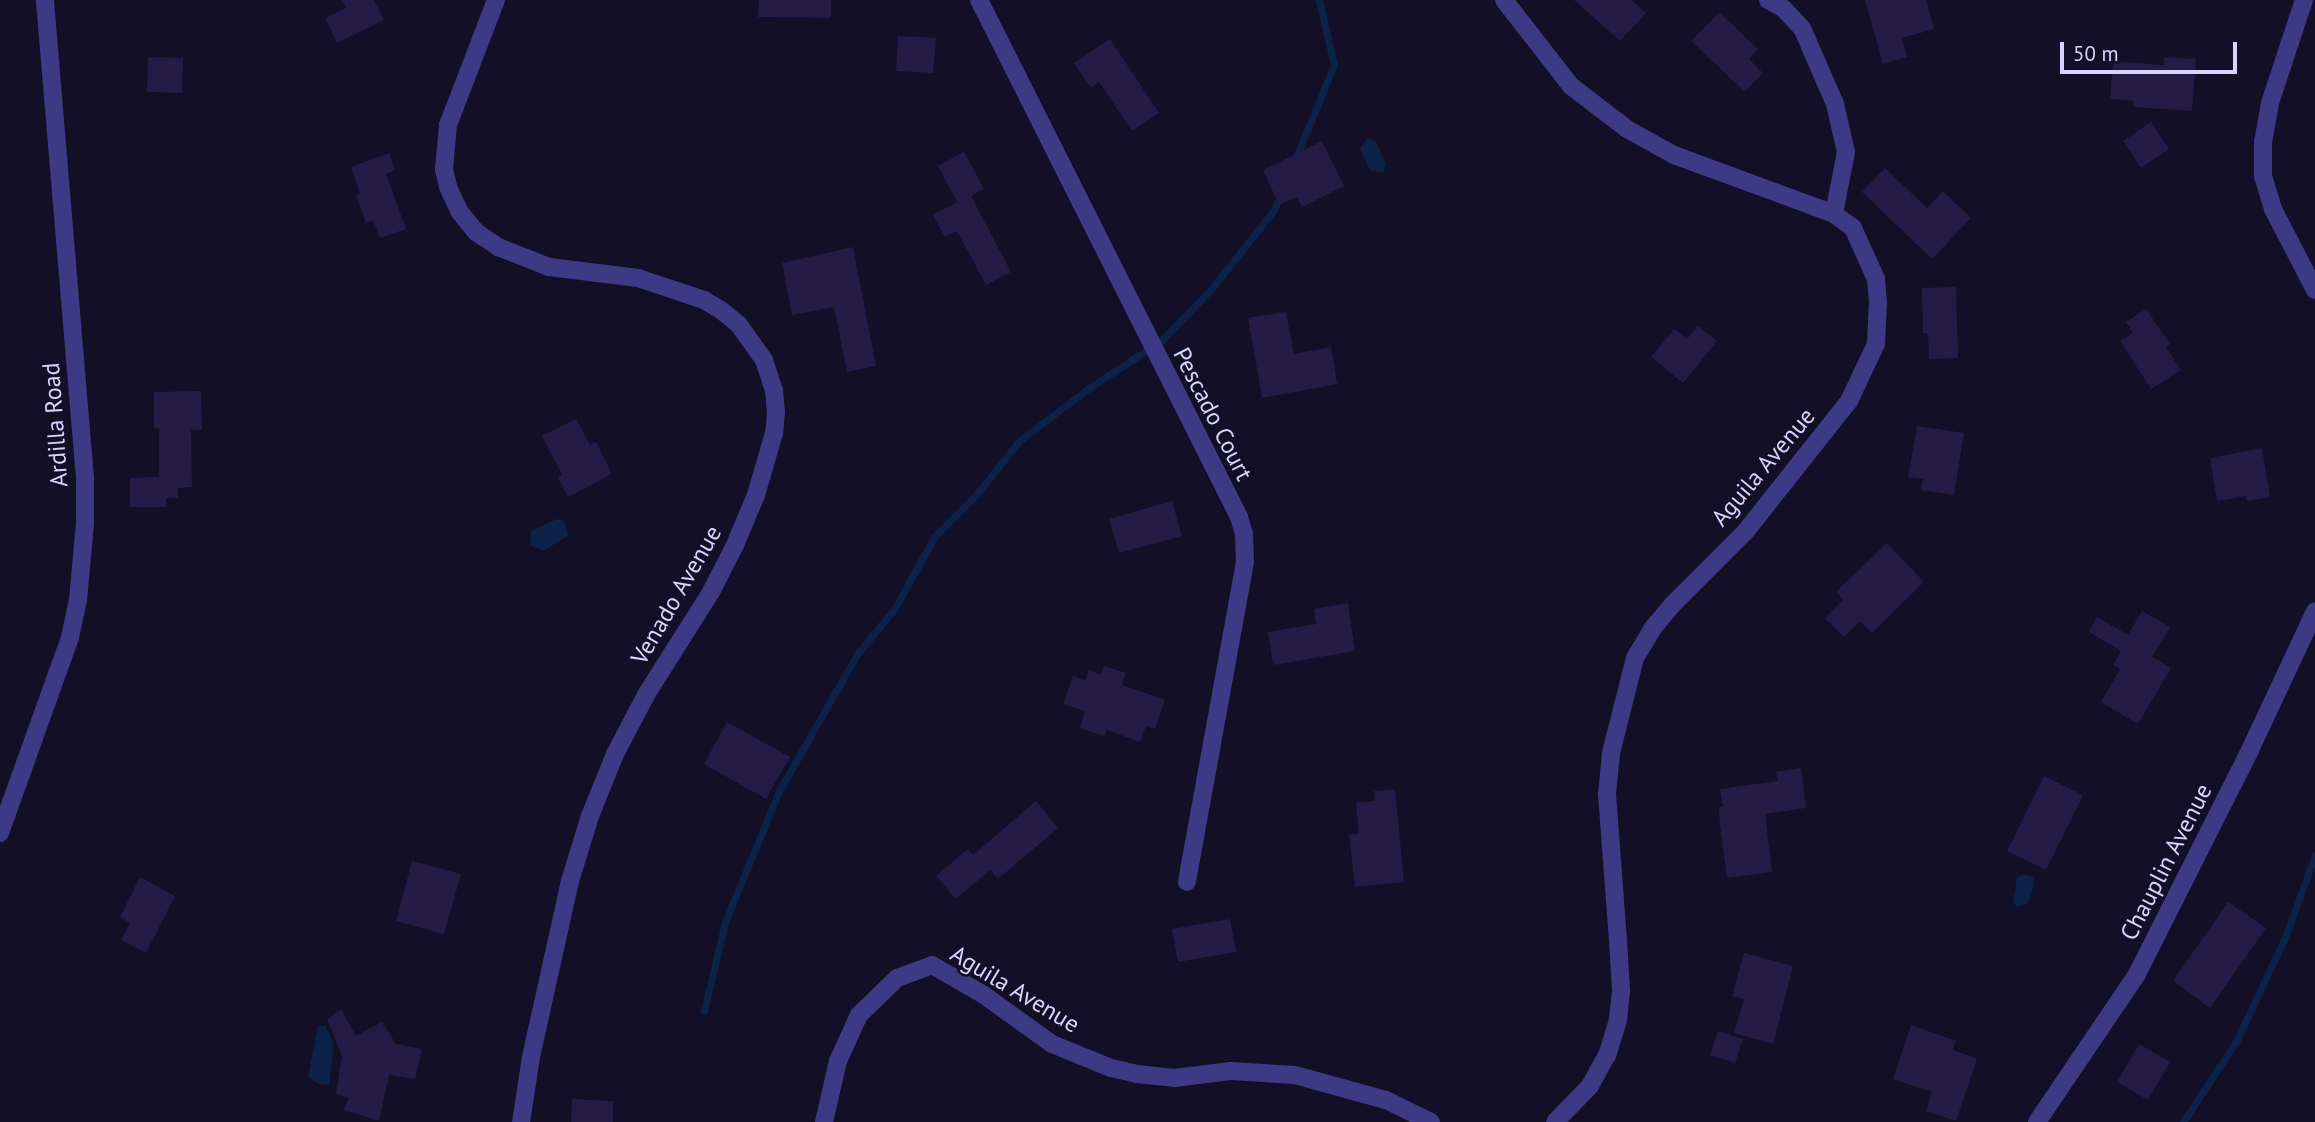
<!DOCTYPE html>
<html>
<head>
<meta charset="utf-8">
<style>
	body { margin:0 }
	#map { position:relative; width:2315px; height:1122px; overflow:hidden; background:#130f26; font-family:"PT Sans",sans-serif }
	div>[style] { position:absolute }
	.water>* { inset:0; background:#0c2248 }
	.stream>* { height:7px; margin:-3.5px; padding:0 3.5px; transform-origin:3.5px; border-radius:3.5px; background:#0c2248 }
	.building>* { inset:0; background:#241b47 }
	.minor>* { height:18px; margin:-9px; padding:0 9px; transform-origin:9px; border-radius:9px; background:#3d3a85 }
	span { translate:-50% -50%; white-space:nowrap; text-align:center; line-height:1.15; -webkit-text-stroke:5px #130f26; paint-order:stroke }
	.street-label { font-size:24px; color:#d9d4ff }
	.scale { position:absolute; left:2060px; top:42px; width:177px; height:32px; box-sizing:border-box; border:4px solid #d9d4ff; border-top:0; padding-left:9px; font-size:21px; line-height:24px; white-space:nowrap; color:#d9d4ff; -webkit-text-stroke:5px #130f26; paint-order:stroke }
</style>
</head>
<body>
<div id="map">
	<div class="water">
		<div style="clip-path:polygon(1367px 138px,1376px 142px,1386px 164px,1383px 173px,1370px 170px,1360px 149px)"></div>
		<div style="clip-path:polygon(557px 519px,565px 521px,568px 536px,543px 551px,530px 545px,531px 531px)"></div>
		<div style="clip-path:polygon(2023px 874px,2033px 877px,2034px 883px,2029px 903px,2017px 907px,2013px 902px,2017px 878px)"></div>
		<div style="clip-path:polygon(318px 1026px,326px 1026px,334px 1044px,329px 1085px,319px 1084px,308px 1077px)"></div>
	</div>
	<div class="stream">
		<div style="left:1295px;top:160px;width:103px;rotate:-67.7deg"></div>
		<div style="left:1334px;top:65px;width:67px;rotate:-103deg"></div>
		<div style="left:704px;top:1011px;width:91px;rotate:-76.7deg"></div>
		<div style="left:725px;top:922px;width:142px;rotate:-67.6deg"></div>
		<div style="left:779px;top:791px;width:158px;rotate:-60.3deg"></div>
		<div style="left:857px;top:654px;width:60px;rotate:-50.4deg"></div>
		<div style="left:895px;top:608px;width:81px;rotate:-61.2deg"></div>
		<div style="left:934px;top:537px;width:61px;rotate:-45deg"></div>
		<div style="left:977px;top:494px;width:68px;rotate:-51.6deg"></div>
		<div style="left:1019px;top:441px;width:88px;rotate:-37.1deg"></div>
		<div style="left:1089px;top:388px;width:87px;rotate:-33.3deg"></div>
		<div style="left:1162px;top:340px;width:72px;rotate:-46.1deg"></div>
		<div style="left:1212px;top:288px;width:100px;rotate:-51.5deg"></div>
		<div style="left:1274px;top:210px;width:18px;rotate:-68deg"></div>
		<div style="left:2183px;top:1122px;width:98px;rotate:-56.6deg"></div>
		<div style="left:2237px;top:1040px;width:116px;rotate:-65deg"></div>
		<div style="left:2286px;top:935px;width:85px;rotate:-70.1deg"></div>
	</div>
	<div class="building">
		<div style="clip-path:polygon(342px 0,374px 0,384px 20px,337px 43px,325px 18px,346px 8px)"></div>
		<div style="clip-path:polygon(759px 0,831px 0,831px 18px,758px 17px)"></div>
		<div style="clip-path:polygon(1574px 0,1632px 0,1646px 13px,1620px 41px)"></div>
		<div style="clip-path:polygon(1865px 0,1926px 0,1934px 29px,1902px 38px,1907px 57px,1883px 64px)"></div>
		<div style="clip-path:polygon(1719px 12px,1758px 49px,1749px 59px,1763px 73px,1745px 92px,1691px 41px)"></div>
		<div style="clip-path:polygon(898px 36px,936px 38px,933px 73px,896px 71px)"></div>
		<div style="clip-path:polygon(1110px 39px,1159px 113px,1132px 131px,1099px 82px,1091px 88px,1074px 63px)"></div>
		<div style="clip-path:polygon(148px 57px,183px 58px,182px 93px,147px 92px)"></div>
		<div style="clip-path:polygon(2164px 57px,2196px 59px,2192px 111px,2133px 107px,2133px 101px,2110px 99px,2113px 61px,2164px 65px)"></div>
		<div style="clip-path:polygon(2151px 122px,2169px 149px,2141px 168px,2123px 141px)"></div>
		<div style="clip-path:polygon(1322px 141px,1344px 186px,1302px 207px,1297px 197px,1279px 205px,1263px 170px)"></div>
		<div style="clip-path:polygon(964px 152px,984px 189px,971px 196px,1011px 272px,986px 285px,957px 231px,945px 237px,933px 215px,957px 202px,938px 166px)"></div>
		<div style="clip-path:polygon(389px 153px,395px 170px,386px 174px,406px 229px,380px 238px,373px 220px,366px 223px,356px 195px,360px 193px,351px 167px)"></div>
		<div style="clip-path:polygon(1885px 168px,1927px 208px,1943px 191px,1971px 218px,1932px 259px,1862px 192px)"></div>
		<div style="clip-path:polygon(853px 247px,876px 366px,847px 372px,834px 307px,792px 315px,782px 263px)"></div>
		<div style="clip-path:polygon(1956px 287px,1958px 358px,1929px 359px,1928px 333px,1923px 333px,1922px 288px)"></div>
		<div style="clip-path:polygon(2146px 309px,2170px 344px,2166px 347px,2181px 370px,2151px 389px,2120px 341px,2133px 333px,2126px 322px)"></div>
		<div style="clip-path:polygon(1286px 312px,1294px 354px,1331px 347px,1337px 384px,1262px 398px,1248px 318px)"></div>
		<div style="clip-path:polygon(1698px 326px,1717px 341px,1683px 383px,1651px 357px,1674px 329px,1687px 339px)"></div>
		<div style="clip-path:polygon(201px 391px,202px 430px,191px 430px,192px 487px,178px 488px,178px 498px,166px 498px,166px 507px,130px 507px,130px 478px,159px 477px,159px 428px,154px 428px,154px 392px)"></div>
		<div style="clip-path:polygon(576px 419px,590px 445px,596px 442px,612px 474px,568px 497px,558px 477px,562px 475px,542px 436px)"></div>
		<div style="clip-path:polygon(1917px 426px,1964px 433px,1954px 495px,1921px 490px,1923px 479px,1908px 477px)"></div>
		<div style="clip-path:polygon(2262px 448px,2270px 497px,2247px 501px,2246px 496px,2217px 501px,2210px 458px)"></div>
		<div style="clip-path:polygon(1172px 501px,1182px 536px,1119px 553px,1109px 519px)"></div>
		<div style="clip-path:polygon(1887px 543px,1924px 582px,1872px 633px,1860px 621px,1844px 637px,1825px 618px,1843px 600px,1836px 592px)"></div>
		<div style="clip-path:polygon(1348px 603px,1355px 651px,1273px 665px,1268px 632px,1316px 624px,1314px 609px)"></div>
		<div style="clip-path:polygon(2142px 611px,2170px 627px,2152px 657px,2171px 668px,2138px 724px,2101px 702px,2120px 669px,2113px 665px,2121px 651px,2089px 632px,2097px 617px,2128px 635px)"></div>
		<div style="clip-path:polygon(1104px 666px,1126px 673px,1122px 685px,1165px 700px,1155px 729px,1146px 726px,1140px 742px,1107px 730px,1105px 736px,1080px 728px,1085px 711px,1063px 704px,1073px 676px,1085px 680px,1089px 670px,1101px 675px)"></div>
		<div style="clip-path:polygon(727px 722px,790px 757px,766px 799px,704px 764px)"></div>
		<div style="clip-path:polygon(1801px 768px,1806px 808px,1765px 814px,1772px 872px,1727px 878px,1720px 826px,1719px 807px,1723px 807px,1720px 789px,1778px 781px,1776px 772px)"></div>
		<div style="clip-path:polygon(2044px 776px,2083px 795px,2046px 870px,2007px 851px)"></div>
		<div style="clip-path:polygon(1395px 789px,1404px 882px,1355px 887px,1349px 834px,1359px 834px,1356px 803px,1375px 801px,1374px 791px)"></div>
		<div style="clip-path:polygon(1036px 801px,1058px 828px,998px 879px,990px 870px,956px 899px,936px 876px,968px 849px,973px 855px)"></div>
		<div style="clip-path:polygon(412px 861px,461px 874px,444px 934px,396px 921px)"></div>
		<div style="clip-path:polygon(140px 877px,175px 896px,146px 953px,121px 940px,130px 923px,120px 917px)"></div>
		<div style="clip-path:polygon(2228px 902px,2266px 928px,2210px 1008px,2173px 981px)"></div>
		<div style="clip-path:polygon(1230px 919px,1236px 952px,1178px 962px,1172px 929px)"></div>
		<div style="clip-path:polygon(1744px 953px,1793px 966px,1773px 1044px,1734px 1033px,1744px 999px,1732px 996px)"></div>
		<div style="clip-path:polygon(341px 1009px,356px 1036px,382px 1022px,396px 1044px,422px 1049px,415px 1079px,389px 1075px,379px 1121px,344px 1110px,349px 1098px,336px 1094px,342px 1056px,327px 1019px)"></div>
		<div style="clip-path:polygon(1911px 1025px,1956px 1041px,1953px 1050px,1977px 1059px,1956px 1121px,1926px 1111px,1932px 1092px,1893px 1079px)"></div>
		<div style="clip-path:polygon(1718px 1031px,1743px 1039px,1735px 1063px,1710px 1055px)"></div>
		<div style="clip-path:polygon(2139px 1044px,2170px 1062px,2148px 1100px,2117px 1082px)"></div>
		<div style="clip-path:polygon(572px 1099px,613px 1101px,613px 1122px,571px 1122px)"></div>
	</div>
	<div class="minor">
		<div style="left:496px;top:0;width:134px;rotate:111deg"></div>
		<div style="left:448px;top:125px;width:44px;rotate:95.2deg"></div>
		<div style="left:444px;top:169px;width:18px;rotate:77deg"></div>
		<div style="left:448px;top:187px;width:26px;rotate:65deg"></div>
		<div style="left:459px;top:211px;width:27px;rotate:51deg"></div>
		<div style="left:476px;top:232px;width:27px;rotate:34deg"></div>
		<div style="left:498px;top:247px;width:55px;rotate:21.4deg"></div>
		<div style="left:549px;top:267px;width:90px;rotate:7deg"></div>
		<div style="left:638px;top:278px;width:70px;rotate:18.4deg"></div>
		<div style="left:704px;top:300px;width:21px;rotate:31deg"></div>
		<div style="left:722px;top:311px;width:22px;rotate:39deg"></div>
		<div style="left:739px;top:325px;width:43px;rotate:54.5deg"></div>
		<div style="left:764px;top:360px;width:32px;rotate:72deg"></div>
		<div style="left:774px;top:390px;width:22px;rotate:85deg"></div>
		<div style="left:776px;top:412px;width:21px;rotate:95deg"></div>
		<div style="left:774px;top:433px;width:65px;rotate:106.2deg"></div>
		<div style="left:756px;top:495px;width:54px;rotate:112.8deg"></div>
		<div style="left:735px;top:545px;width:53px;rotate:117.1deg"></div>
		<div style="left:711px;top:592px;width:122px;rotate:122.3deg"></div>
		<div style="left:646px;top:695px;width:67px;rotate:117.7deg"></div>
		<div style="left:615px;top:754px;width:67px;rotate:112deg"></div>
		<div style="left:590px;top:816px;width:68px;rotate:107.1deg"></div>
		<div style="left:570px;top:881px;width:180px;rotate:102.5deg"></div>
		<div style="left:531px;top:1057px;width:66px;rotate:98.7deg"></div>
		<div style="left:979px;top:0;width:579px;rotate:63.3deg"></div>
		<div style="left:1239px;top:517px;width:18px;rotate:74deg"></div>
		<div style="left:1244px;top:534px;width:28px;rotate:88deg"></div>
		<div style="left:1245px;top:562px;width:325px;rotate:100.3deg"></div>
		<div style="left:1504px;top:0;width:109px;rotate:52.1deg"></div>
		<div style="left:1571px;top:86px;width:71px;rotate:37.5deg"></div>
		<div style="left:1627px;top:129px;width:54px;rotate:29deg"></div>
		<div style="left:1674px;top:155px;width:171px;rotate:20.2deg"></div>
		<div style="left:1834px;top:214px;width:24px;rotate:36deg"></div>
		<div style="left:1853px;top:228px;width:56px;rotate:65.7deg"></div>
		<div style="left:1876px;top:279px;width:22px;rotate:85deg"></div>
		<div style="left:1878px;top:301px;width:43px;rotate:92.7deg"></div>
		<div style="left:1876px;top:344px;width:63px;rotate:115.3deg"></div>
		<div style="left:1849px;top:401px;width:167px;rotate:128.4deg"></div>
		<div style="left:1745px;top:532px;width:102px;rotate:135deg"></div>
		<div style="left:1673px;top:604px;width:31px;rotate:130deg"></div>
		<div style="left:1653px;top:628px;width:35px;rotate:121deg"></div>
		<div style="left:1635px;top:658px;width:98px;rotate:104.2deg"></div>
		<div style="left:1611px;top:753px;width:41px;rotate:95.6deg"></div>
		<div style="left:1607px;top:794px;width:146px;rotate:85.7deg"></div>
		<div style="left:1618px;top:940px;width:51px;rotate:86.6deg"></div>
		<div style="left:1621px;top:991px;width:29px;rotate:96deg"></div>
		<div style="left:1618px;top:1020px;width:37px;rotate:107deg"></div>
		<div style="left:1607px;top:1055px;width:35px;rotate:119deg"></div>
		<div style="left:1590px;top:1086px;width:50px;rotate:134.2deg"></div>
		<div style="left:1768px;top:0;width:18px;rotate:29deg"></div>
		<div style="left:1784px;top:9px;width:26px;rotate:47deg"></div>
		<div style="left:1802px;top:28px;width:83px;rotate:66.5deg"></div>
		<div style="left:1835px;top:104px;width:49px;rotate:77.1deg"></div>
		<div style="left:1846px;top:152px;width:63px;rotate:101deg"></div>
		<div style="left:2304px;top:0;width:108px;rotate:108.3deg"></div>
		<div style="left:2270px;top:103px;width:39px;rotate:100deg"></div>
		<div style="left:2263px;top:141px;width:35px;rotate:90deg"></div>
		<div style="left:2263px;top:176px;width:34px;rotate:73deg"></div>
		<div style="left:2273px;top:209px;width:91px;rotate:62.6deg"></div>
		<div style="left:0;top:833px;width:208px;rotate:-70.3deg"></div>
		<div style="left:70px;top:637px;width:38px;rotate:-78deg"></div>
		<div style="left:78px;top:600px;width:77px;rotate:-84.8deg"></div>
		<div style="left:85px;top:523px;width:45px;rotate:-90deg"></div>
		<div style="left:85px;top:478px;width:480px;rotate:-94.8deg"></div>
		<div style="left:824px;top:1122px;width:63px;rotate:-77.1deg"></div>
		<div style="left:838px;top:1061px;width:51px;rotate:-65.5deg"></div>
		<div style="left:859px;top:1015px;width:53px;rotate:-44.2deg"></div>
		<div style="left:897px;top:978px;width:37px;rotate:-20deg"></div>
		<div style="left:932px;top:965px;width:60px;rotate:30deg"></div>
		<div style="left:984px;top:995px;width:84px;rotate:35.8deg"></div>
		<div style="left:1052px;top:1044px;width:64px;rotate:22.1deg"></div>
		<div style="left:1111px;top:1068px;width:27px;rotate:13deg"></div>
		<div style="left:1137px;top:1074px;width:37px;rotate:6deg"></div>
		<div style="left:1174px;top:1078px;width:57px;rotate:-7deg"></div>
		<div style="left:1231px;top:1071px;width:64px;rotate:3.6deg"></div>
		<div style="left:1295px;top:1075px;width:94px;rotate:15.4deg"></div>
		<div style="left:1386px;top:1100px;width:50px;rotate:26.1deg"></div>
		<div style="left:2037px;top:1122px;width:176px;rotate:-55.9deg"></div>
		<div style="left:2136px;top:976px;width:253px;rotate:-63.2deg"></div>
		<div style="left:2250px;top:750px;width:153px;rotate:-64.9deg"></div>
	</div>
	<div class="street-label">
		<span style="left:1213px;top:414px;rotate:63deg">Pescado Court</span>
		<span style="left:55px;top:425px;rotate:-94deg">Ardilla Road</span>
		<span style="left:1763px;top:467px;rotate:-50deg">Aguila Avenue</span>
		<span style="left:676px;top:595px;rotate:-60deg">Venado Avenue</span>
		<span style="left:2166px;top:862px;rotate:-63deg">Chauplin Avenue</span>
		<span style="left:1015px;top:989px;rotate:31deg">Aguila Avenue</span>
	</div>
	<div class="scale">50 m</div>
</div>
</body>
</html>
